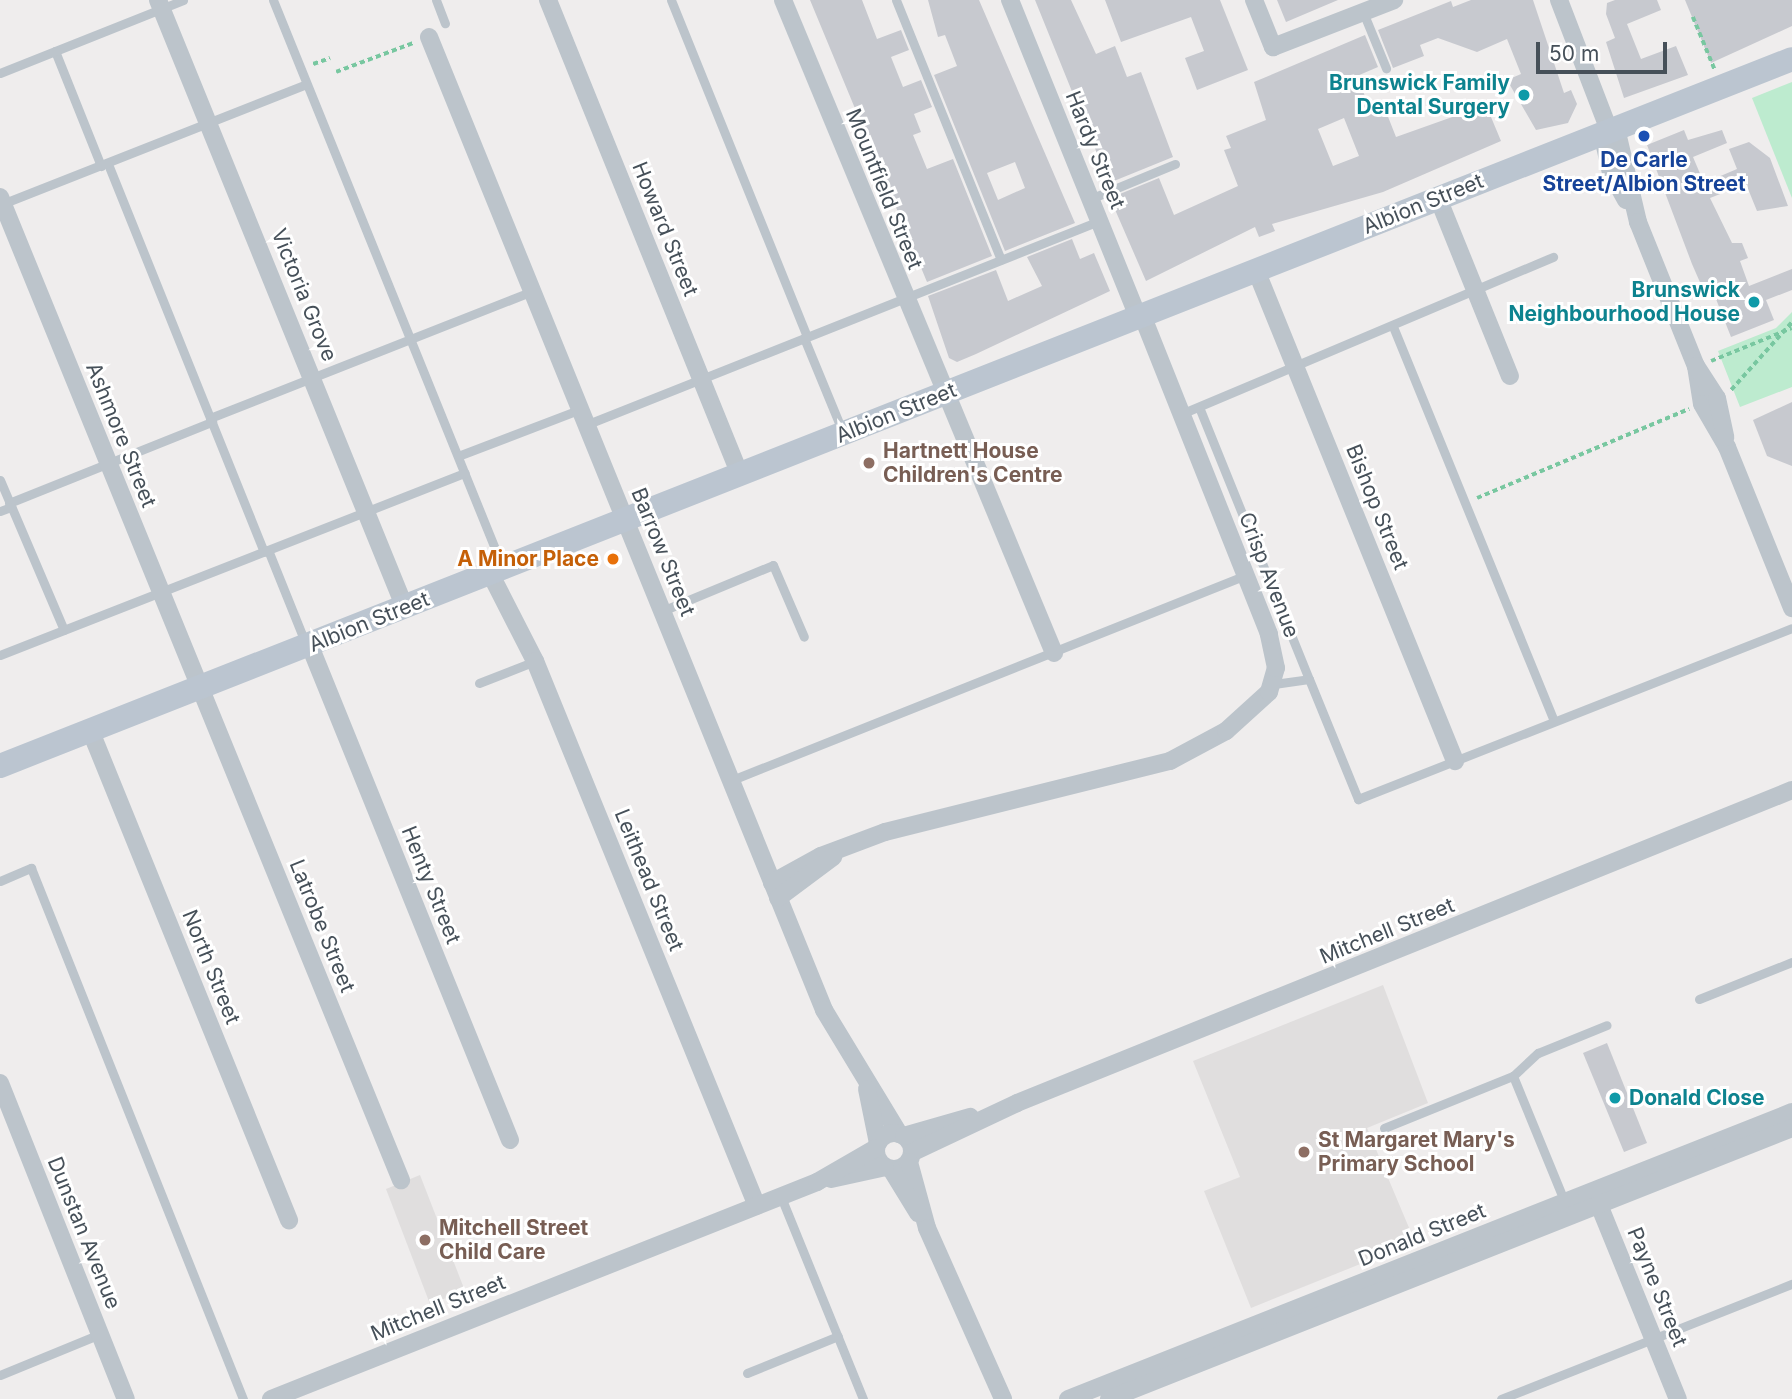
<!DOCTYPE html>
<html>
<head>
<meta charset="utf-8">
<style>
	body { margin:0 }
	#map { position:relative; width:1792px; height:1399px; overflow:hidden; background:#efeded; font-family:Inter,sans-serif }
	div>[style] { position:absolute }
	.education>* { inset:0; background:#e0dede }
	.green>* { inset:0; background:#bdebcf }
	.building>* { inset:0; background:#c7c9cf }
	.path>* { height:3.5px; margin-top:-1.75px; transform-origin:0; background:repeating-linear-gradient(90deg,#78c7a0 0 5px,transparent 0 8.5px) }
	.lane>* { height:9px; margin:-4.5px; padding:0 4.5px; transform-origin:4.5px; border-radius:4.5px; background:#bcc4cb }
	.street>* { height:18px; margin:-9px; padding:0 9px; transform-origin:9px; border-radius:9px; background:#bcc4cb }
	.street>.ring { margin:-9px; padding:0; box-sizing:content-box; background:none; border:18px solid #bcc4cb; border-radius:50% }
	.secondary>* { height:24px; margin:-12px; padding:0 12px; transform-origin:12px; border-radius:12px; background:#bbc5d0 }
	.dots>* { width:19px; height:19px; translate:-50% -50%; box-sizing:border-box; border:4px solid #fff; border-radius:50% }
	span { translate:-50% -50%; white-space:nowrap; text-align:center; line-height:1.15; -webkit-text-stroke:6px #fff; paint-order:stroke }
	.culture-label { font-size:21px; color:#0d838f; font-weight:700 }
	.right { translate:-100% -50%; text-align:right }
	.left { translate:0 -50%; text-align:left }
	.street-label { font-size:21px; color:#465059 }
	.transit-label { font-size:21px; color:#164399; font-weight:700 }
	.education-label { font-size:21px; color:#785e54; font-weight:700 }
	.food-label { font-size:21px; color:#c56008; font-weight:700 }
	.scale { position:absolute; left:1536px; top:42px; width:131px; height:32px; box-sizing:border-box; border:4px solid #465059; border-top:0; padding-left:9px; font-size:21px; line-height:24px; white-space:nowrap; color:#465059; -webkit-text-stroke:5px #fff; paint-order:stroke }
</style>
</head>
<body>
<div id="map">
	<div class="education">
		<div style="clip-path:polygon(1383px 985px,1428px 1103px,1367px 1128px,1415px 1242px,1251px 1308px,1204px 1191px,1240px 1177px,1193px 1061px)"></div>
		<div style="clip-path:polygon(420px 1175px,465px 1291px,430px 1304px,386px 1189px)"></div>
	</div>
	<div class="green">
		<div style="clip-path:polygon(1792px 82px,1792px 198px,1752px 98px)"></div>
		<div style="clip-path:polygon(1792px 312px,1792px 387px,1740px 407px,1718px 351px,1776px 328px)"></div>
	</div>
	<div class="building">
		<div style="clip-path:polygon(810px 0,862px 0,877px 39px,901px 30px,909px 50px,891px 57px,903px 87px,921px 80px,932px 107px,914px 114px,921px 132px,913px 135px,927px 169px,953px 159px,992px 256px,927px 282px)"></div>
		<div style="clip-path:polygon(evenodd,928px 0,979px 0,1075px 223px,1005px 251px,934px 75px,957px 66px,945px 35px,938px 37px,928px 0,1015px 162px,1025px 188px,998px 200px,987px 173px,1015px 162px)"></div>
		<div style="clip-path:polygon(1035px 0,1071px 0,1096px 54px,1115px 46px,1127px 77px,1141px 72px,1173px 157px,1109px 183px)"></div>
		<div style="clip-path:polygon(1105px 0,1220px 0,1248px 70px,1197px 90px,1185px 58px,1204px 51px,1191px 17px,1121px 42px)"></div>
		<div style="clip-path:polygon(1277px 0,1338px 0,1286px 22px)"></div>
		<div style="clip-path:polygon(1471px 0,1533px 0,1564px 93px,1571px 90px,1577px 104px,1568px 123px,1536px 130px,1507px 80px,1521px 74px,1507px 39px,1477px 52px,1438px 38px,1420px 45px,1424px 56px,1393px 68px,1378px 30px,1451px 1px,1453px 7px)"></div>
		<div style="clip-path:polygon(1615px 0,1657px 0,1661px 10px,1627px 24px,1641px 59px,1676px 46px,1688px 75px,1624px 98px,1606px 42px,1615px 38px,1606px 14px,1607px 3px)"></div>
		<div style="clip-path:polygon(1685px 0,1792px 0,1792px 26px,1711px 63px)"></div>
		<div style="clip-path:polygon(evenodd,1365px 35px,1378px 67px,1357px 76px,1370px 109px,1383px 104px,1396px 137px,1486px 105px,1501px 141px,1383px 192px,1272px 224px,1275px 231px,1259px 237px,1255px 227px,1146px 281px,1110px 198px,1159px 178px,1174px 215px,1238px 186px,1224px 150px,1231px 148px,1226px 136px,1266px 120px,1254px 82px,1365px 35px,1344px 118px,1359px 156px,1333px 166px,1318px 129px,1344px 118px)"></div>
		<div style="clip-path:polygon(1684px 130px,1688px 140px,1722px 130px,1727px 143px,1693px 157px,1704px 183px,1737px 169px,1729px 149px,1749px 142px,1770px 158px,1788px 206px,1757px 211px,1746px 184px,1710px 198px,1732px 243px,1742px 243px,1748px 258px,1740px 261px,1749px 286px,1792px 269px,1792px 290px,1766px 300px,1774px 320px,1731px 337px,1714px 294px,1706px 296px,1692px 264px,1647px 145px)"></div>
		<div style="clip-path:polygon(1072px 239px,1080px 259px,1094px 253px,1110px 291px,976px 354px,957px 362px,949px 358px,928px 296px,996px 270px,1008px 301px,1042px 286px,1027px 257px)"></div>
		<div style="clip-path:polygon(1792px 402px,1792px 466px,1767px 456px,1753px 420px)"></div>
		<div style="clip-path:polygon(1607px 1043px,1647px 1143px,1624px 1152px,1583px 1053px)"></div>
	</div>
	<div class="path">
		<div style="left:1693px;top:17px;width:57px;rotate:67.5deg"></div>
		<div style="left:313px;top:64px;width:18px;rotate:-19deg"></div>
		<div style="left:336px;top:72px;width:82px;rotate:-20.6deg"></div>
		<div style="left:1711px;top:361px;width:87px;rotate:-22.2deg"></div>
		<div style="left:1731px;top:390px;width:91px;rotate:-48.1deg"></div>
		<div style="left:1477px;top:498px;width:230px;rotate:-22.8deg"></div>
	</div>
	<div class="lane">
		<div style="left:273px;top:0;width:611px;rotate:67.97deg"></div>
		<div style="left:436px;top:0;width:25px;rotate:69deg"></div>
		<div style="left:671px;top:0;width:363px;rotate:68deg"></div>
		<div style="left:896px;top:0;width:280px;rotate:68deg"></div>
		<div style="left:1363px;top:12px;width:61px;rotate:67.7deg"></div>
		<div style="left:55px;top:51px;width:124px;rotate:68.2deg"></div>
		<div style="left:0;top:73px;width:197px;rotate:-21.7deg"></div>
		<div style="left:108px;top:164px;width:418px;rotate:68.1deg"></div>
		<div style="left:1090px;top:199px;width:92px;rotate:-22.4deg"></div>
		<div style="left:2px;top:204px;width:327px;rotate:-21.5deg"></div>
		<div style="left:1394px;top:329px;width:423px;rotate:67.8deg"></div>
		<div style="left:804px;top:338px;width:100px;rotate:67.6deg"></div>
		<div style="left:1199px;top:407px;width:293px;rotate:68deg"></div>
		<div style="left:1181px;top:414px;width:404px;rotate:-22.9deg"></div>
		<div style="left:210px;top:418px;width:347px;rotate:-21.5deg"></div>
		<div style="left:588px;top:424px;width:550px;rotate:-21.67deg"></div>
		<div style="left:458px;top:456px;width:132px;rotate:-20.9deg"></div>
		<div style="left:0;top:480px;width:163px;rotate:66.9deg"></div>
		<div style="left:9px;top:503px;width:219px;rotate:-21.8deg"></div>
		<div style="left:0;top:511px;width:12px;rotate:-20deg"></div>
		<div style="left:268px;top:550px;width:99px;rotate:68.1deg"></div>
		<div style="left:662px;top:611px;width:120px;rotate:-22.5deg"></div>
		<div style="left:773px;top:565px;width:78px;rotate:66.7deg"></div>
		<div style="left:0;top:655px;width:499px;rotate:-21.4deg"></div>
		<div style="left:479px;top:683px;width:60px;rotate:-21.4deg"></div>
		<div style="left:1274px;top:684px;width:35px;rotate:-8deg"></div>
		<div style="left:1309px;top:679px;width:130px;rotate:67.8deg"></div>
		<div style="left:1358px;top:799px;width:466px;rotate:-21.5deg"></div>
		<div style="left:732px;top:780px;width:553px;rotate:-21.74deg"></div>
		<div style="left:0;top:881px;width:34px;rotate:-23deg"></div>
		<div style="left:31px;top:868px;width:572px;rotate:68.24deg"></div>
		<div style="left:1699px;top:999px;width:100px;rotate:-21.7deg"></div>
		<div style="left:1513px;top:1076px;width:34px;rotate:-43deg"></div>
		<div style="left:1538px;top:1053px;width:74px;rotate:-22.1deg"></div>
		<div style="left:1384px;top:1128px;width:139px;rotate:-22deg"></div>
		<div style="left:1513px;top:1076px;width:137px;rotate:67.7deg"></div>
		<div style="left:781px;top:1197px;width:218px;rotate:67.9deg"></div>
		<div style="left:747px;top:1373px;width:98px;rotate:-22.1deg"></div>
		<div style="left:0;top:1375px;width:108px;rotate:-22.3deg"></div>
		<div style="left:1501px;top:1399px;width:313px;rotate:-21.6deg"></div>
	</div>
	<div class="street">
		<div style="left:158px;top:0;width:656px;rotate:67.89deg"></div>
		<div style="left:548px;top:0;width:512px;rotate:67.99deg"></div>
		<div style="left:783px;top:0;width:707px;rotate:67.46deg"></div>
		<div style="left:1010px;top:0;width:342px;rotate:68deg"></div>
		<div style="left:1254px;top:0;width:51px;rotate:68deg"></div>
		<div style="left:1273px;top:47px;width:130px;rotate:-21.2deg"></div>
		<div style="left:1559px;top:0;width:139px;rotate:69deg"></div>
		<div style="left:429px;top:37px;width:1050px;rotate:67.9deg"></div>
		<div style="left:824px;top:1010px;width:145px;rotate:58.8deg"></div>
		<div style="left:1616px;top:128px;width:97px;rotate:76.8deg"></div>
		<div style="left:1638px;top:222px;width:155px;rotate:68.1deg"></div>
		<div style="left:1696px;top:366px;width:38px;rotate:81deg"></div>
		<div style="left:1702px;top:404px;width:50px;rotate:59.8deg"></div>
		<div style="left:1727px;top:447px;width:174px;rotate:68deg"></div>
		<div style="left:1602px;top:133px;width:41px;rotate:77.3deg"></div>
		<div style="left:1611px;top:173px;width:31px;rotate:61deg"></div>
		<div style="left:0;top:197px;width:1062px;rotate:67.81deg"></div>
		<div style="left:1438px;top:198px;width:192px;rotate:68deg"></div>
		<div style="left:1256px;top:270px;width:530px;rotate:67.94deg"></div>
		<div style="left:1696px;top:366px;width:38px;rotate:57deg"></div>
		<div style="left:1717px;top:398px;width:40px;rotate:78deg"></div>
		<div style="left:491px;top:575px;width:97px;rotate:62.9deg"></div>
		<div style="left:535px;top:661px;width:588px;rotate:67.84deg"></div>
		<div style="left:310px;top:646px;width:533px;rotate:67.96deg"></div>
		<div style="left:91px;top:732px;width:527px;rotate:67.92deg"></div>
		<div style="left:772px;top:883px;width:56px;rotate:-28.9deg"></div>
		<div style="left:821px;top:856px;width:68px;rotate:-20.6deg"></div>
		<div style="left:885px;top:832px;width:294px;rotate:-14deg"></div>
		<div style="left:1170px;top:761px;width:64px;rotate:-28.2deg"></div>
		<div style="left:1226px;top:731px;width:58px;rotate:-42.2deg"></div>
		<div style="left:1269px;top:692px;width:25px;rotate:-74deg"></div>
		<div style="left:1276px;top:668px;width:35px;rotate:-102deg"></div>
		<div style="left:1269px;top:634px;width:343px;rotate:-111.7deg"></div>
		<div style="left:778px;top:898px;width:69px;rotate:-36.7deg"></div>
		<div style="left:0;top:1083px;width:340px;rotate:68.3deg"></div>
		<div style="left:867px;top:1089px;width:55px;rotate:78.5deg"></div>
		<div class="ring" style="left:876px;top:1133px;width:18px;height:18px"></div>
		<div style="left:904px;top:1136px;width:69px;rotate:-16.1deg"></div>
		<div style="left:913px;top:1152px;width:115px;rotate:-25.2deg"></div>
		<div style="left:1017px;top:1103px;width:836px;rotate:-21.99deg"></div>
		<div style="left:909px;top:1162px;width:68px;rotate:74.7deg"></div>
		<div style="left:927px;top:1228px;width:187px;rotate:66deg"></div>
		<div style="left:891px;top:1169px;width:52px;rotate:58.5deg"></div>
		<div style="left:831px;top:1179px;width:55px;rotate:-12.5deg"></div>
		<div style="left:1595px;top:1195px;width:220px;rotate:67.9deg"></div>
		<div style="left:271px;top:1399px;width:588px;rotate:-21.67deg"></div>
		<div style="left:817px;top:1182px;width:68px;rotate:-30deg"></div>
		<div style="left:1068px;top:1399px;width:779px;rotate:-21.62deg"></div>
		<div style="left:1109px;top:1399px;width:735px;rotate:-21.64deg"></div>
	</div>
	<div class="secondary">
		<div style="left:0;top:766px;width:1926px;rotate:-21.53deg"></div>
	</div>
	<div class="dots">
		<div style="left:1524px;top:95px;background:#0f9aa8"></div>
		<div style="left:1644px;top:136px;background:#1a4fb4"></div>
		<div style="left:1754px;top:302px;background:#0f9aa8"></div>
		<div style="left:869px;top:463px;background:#8d6e63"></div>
		<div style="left:613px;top:559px;background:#e8710a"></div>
		<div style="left:1615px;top:1098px;background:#0f9aa8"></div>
		<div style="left:1304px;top:1152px;background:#8d6e63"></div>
		<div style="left:425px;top:1240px;background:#8d6e63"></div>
	</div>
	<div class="culture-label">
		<span class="right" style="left:1510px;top:95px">Brunswick Family<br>Dental Surgery</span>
		<span class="right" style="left:1740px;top:302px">Brunswick<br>Neighbourhood House</span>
		<span class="left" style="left:1629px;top:1098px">Donald Close</span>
	</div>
	<div class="street-label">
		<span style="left:1095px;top:150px;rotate:68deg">Hardy Street</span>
		<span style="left:884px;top:189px;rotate:68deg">Mountfield Street</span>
		<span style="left:1423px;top:204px;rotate:-22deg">Albion Street</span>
		<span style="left:665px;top:229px;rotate:68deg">Howard Street</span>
		<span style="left:304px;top:295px;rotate:68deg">Victoria Grove</span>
		<span style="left:896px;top:413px;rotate:-22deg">Albion Street</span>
		<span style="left:121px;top:435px;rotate:68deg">Ashmore Street</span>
		<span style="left:1377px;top:507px;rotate:68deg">Bishop Street</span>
		<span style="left:663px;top:552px;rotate:68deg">Barrow Street</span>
		<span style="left:1269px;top:575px;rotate:69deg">Crisp Avenue</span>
		<span style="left:369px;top:622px;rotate:-22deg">Albion Street</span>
		<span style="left:649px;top:880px;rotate:68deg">Leithead Street</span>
		<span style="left:431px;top:885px;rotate:68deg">Henty Street</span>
		<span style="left:322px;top:926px;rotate:68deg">Latrobe Street</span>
		<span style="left:1387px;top:931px;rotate:-22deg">Mitchell Street</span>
		<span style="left:211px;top:967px;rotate:68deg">North Street</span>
		<span style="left:84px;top:1233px;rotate:68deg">Dunstan Avenue</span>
		<span style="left:1422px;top:1235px;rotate:-22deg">Donald Street</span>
		<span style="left:1657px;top:1287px;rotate:68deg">Payne Street</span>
		<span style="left:438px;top:1308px;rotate:-22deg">Mitchell Street</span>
	</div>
	<div class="transit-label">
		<span style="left:1644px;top:172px">De Carle<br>Street/Albion Street</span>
	</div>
	<div class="education-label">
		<span class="left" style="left:883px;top:463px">Hartnett House<br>Children's Centre</span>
		<span class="left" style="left:1318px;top:1152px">St Margaret Mary's<br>Primary School</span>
		<span class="left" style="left:439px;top:1240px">Mitchell Street<br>Child Care</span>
	</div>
	<div class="food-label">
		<span class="right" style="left:599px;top:559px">A Minor Place</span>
	</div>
	<div class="scale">50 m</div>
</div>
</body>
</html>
